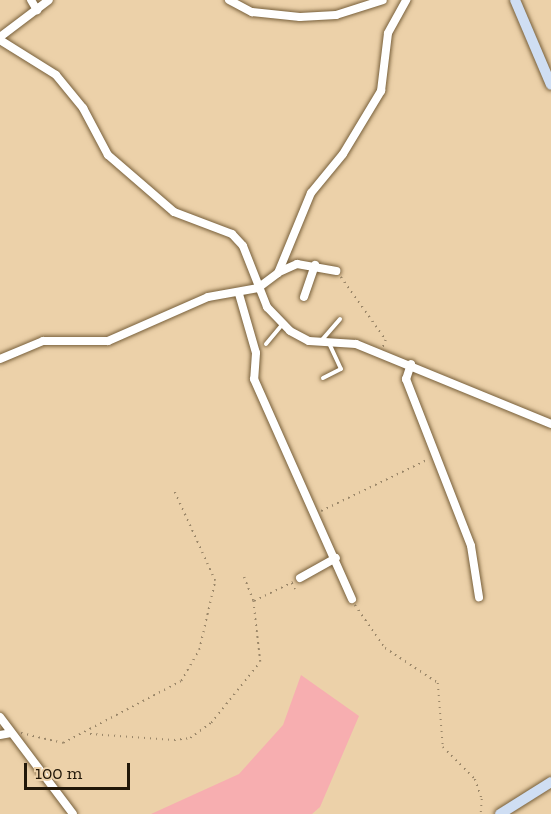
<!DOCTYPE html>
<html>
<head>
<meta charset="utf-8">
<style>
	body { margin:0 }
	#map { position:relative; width:551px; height:814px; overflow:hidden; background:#ecd1a9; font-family:"Zilla Slab",serif }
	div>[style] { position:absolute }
	.green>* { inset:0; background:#f7aeb0 }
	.path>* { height:1.5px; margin-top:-0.75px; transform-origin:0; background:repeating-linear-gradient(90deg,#9b8769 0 1.5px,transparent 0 6px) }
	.roads { filter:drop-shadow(0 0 2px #775f3a) drop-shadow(0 0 2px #775f3a) }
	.lane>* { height:4px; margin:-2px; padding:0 2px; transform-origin:2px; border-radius:2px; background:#fff }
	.street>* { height:8px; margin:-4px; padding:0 4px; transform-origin:4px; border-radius:4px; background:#fff }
	.secondary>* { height:10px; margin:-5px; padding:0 5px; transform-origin:5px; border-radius:5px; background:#cfdef3 }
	span { translate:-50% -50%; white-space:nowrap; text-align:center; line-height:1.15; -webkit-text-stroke:6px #ecd1a9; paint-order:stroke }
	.scale { position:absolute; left:24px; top:763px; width:106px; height:27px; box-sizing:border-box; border:3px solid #211708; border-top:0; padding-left:8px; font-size:18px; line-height:21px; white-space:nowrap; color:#211708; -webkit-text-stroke:4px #ecd1a9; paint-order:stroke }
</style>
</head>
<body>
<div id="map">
	<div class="green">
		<div style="clip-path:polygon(301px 675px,359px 716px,320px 807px,312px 814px,151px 814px,239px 774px,283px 725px)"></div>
	</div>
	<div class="path">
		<div style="left:341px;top:277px;width:77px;rotate:54.5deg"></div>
		<div style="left:386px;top:340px;width:8px;rotate:113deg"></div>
		<div style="left:321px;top:511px;width:120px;rotate:-25.7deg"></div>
		<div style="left:292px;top:583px;width:7px;rotate:63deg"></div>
		<div style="left:254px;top:601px;width:43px;rotate:-26deg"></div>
		<div style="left:355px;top:605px;width:52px;rotate:55.1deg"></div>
		<div style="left:385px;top:648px;width:64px;rotate:33.4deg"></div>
		<div style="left:438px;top:683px;width:64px;rotate:85.5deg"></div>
		<div style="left:443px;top:747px;width:45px;rotate:45deg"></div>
		<div style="left:475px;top:779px;width:21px;rotate:71deg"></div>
		<div style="left:482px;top:799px;width:15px;rotate:94deg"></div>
		<div style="left:21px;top:733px;width:43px;rotate:13.4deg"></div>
		<div style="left:63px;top:743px;width:133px;rotate:-27.7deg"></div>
		<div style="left:181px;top:681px;width:36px;rotate:-60deg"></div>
		<div style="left:199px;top:650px;width:71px;rotate:-76.9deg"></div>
		<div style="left:215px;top:581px;width:99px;rotate:-114.5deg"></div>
		<div style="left:90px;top:734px;width:84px;rotate:4.1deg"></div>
		<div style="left:174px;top:740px;width:16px;rotate:-7deg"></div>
		<div style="left:190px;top:738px;width:26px;rotate:-36deg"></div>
		<div style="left:211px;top:723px;width:78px;rotate:-51.2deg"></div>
		<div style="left:260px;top:662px;width:61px;rotate:-96.5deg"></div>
		<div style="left:253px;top:601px;width:26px;rotate:-111deg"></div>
	</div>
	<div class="roads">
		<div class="lane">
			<div style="left:321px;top:341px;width:29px;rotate:-49deg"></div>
			<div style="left:266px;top:344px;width:26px;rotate:-50deg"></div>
			<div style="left:323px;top:378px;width:20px;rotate:-27deg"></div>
			<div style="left:341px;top:369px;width:29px;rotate:-115deg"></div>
		</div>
		<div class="street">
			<div style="left:31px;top:0;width:12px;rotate:59deg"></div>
			<div style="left:229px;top:0;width:26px;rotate:28deg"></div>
			<div style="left:252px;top:12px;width:48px;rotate:5.9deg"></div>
			<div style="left:300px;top:17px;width:36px;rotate:-3deg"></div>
			<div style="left:336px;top:15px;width:49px;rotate:-17.7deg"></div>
			<div style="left:0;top:37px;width:61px;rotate:-37.1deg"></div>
			<div style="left:0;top:40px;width:66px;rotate:32deg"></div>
			<div style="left:56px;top:75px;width:43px;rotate:50.7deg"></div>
			<div style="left:83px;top:108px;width:53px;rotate:62deg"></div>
			<div style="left:108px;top:155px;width:87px;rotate:40.8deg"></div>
			<div style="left:174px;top:212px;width:62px;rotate:20.8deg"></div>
			<div style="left:232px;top:234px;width:16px;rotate:47deg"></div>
			<div style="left:243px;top:246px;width:66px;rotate:68.5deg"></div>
			<div style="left:267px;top:307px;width:33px;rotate:46deg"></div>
			<div style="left:290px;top:331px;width:21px;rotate:28deg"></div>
			<div style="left:309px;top:341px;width:47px;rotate:3.7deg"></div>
			<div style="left:356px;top:344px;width:211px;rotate:22.3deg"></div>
			<div style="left:279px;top:272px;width:20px;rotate:-24deg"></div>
			<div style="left:297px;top:264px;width:40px;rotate:10deg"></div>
			<div style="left:239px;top:294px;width:61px;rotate:73.9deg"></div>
			<div style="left:256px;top:353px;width:26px;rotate:94deg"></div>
			<div style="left:254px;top:379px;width:241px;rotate:66deg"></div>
			<div style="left:304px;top:297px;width:34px;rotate:-71deg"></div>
			<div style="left:0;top:359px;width:47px;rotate:-22.7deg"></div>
			<div style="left:43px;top:341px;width:65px"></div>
			<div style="left:108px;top:341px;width:109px;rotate:-23.7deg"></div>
			<div style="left:208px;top:297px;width:51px;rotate:-10.2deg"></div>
			<div style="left:258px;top:288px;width:25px;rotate:-37deg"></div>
			<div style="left:278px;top:273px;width:87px;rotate:-67.6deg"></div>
			<div style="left:311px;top:193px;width:50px;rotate:-50.6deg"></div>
			<div style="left:343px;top:154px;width:74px;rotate:-58.9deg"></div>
			<div style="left:381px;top:91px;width:58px;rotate:-83.1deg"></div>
			<div style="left:388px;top:33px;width:38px;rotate:-61deg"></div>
			<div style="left:411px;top:364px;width:16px;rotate:108deg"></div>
			<div style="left:406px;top:379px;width:179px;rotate:68.7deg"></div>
			<div style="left:471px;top:546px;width:52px;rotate:81.1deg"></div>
			<div style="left:300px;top:578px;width:41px;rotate:-29.1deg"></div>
			<div style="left:0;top:717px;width:121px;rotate:53deg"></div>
			<div style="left:0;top:735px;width:11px;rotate:-10deg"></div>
		</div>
		<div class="secondary">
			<div style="left:515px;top:0;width:92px;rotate:67deg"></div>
			<div style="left:500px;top:814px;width:60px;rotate:-32.1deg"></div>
		</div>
	</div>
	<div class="scale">100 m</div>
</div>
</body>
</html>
